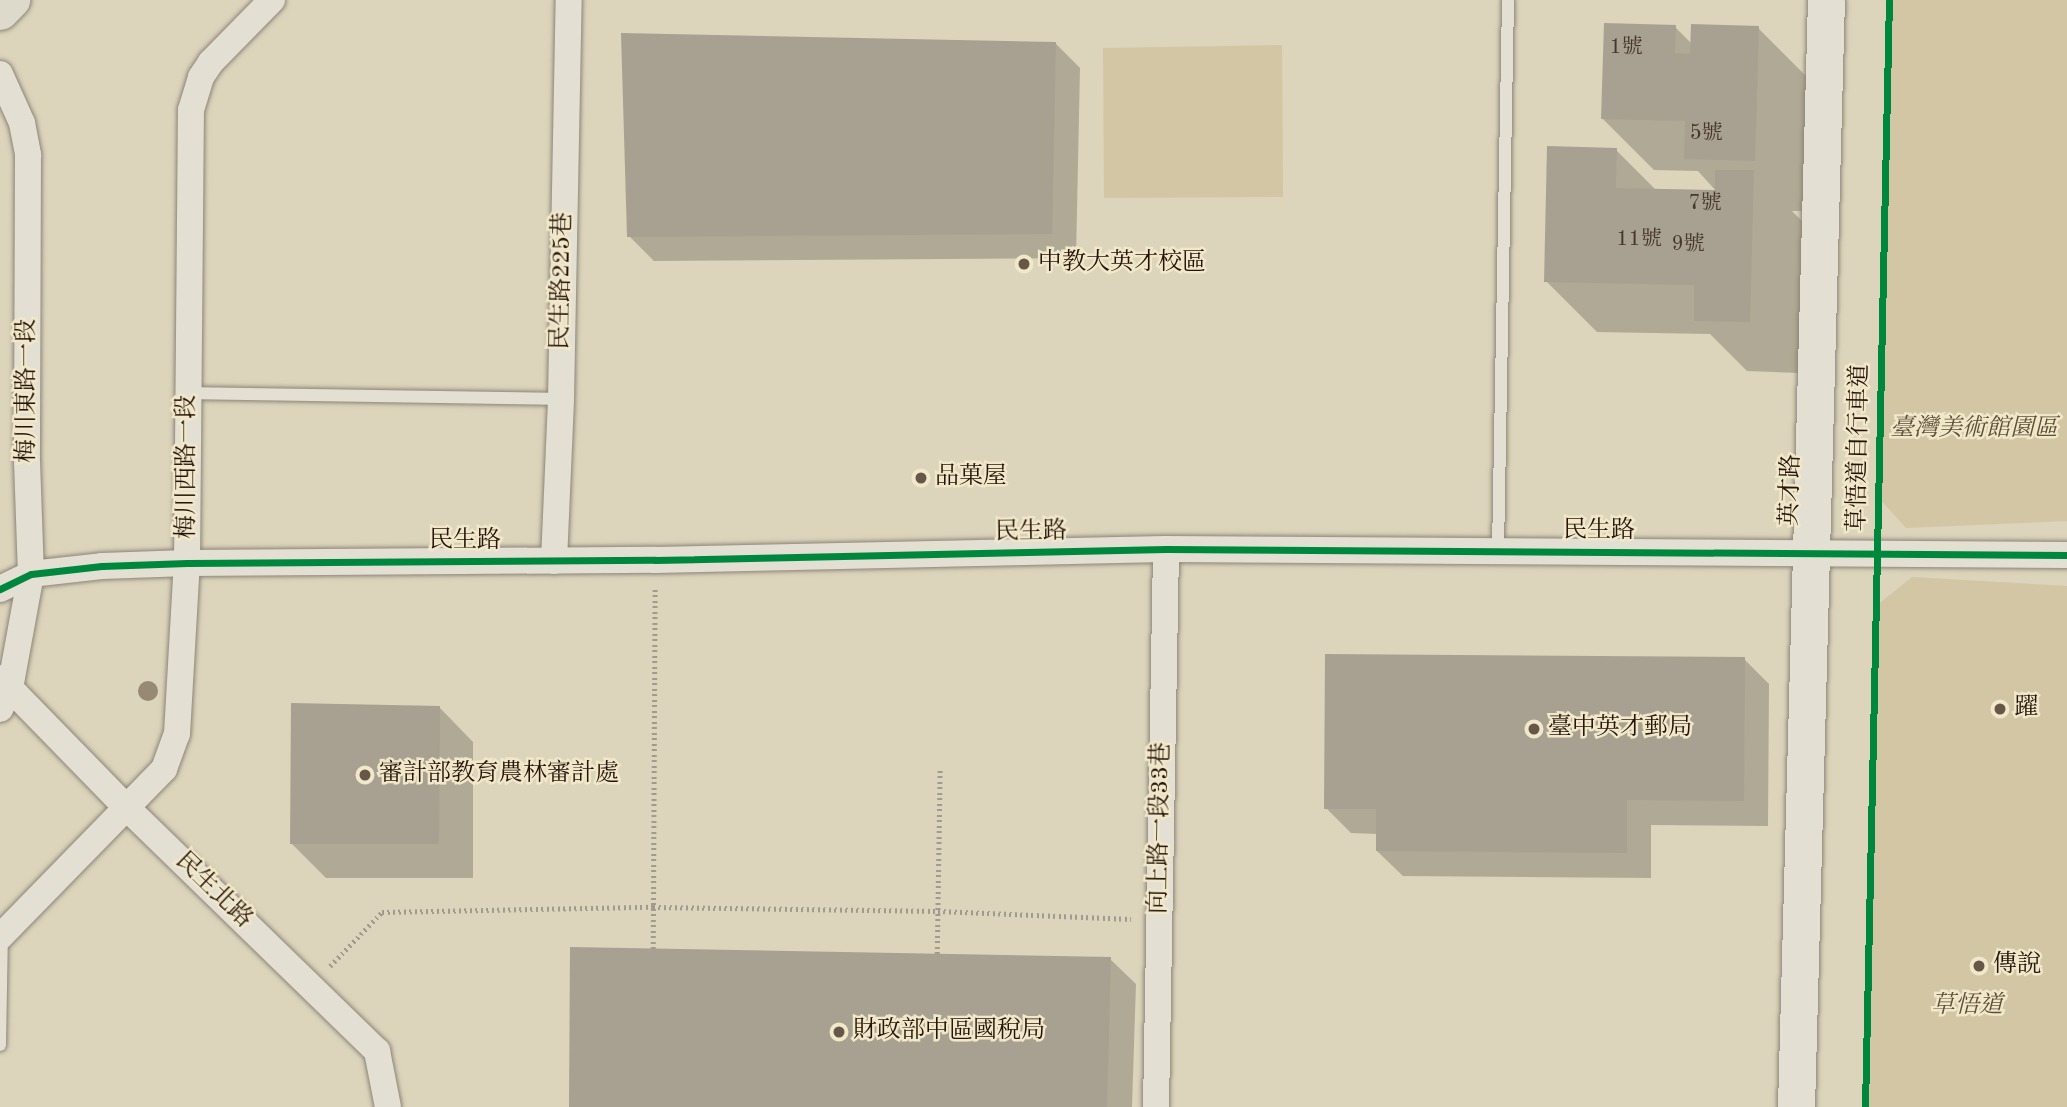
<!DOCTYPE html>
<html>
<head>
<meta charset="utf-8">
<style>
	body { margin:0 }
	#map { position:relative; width:2067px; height:1107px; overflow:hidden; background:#dcd4bb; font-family:"Old Standard TT","Noto Serif TC",serif }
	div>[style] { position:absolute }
	.green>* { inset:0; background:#d2c6a4 }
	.shadow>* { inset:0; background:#0003 }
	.building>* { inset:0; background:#a8a191 }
	.path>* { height:4.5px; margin-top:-2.25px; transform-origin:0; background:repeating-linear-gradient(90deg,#a09a90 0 2px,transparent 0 5.5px) }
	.roads { filter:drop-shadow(0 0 2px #8c8577) drop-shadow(0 0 2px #8c8577) }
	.service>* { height:12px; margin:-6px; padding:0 6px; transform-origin:6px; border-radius:6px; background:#e3dfd3 }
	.minor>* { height:26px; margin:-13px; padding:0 13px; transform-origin:13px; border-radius:13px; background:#e3dfd3 }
	.secondary>* { height:37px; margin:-18.5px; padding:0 18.5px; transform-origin:18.5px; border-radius:18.5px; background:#e3dfd3 }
	.primary>* { height:38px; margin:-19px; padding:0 19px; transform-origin:19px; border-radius:19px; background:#dedacb }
	.cycleway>* { height:7px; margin:-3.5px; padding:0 3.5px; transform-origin:3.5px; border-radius:3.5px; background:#00873e }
	.trees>* { width:20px; height:20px; margin:-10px; border-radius:50%; background:#978a74 }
	.dots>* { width:19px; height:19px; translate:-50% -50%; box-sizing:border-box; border:4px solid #f1e8ca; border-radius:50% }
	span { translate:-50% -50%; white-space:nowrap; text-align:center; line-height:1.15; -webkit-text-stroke:5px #f1e8ca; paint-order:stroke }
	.number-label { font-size:21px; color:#46372c }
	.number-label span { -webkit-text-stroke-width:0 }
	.poi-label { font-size:24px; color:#26140a }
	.left { translate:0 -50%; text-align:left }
	.street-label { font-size:24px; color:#26140a }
	.park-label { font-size:24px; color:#5f4e39; font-style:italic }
</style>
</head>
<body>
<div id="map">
	<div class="green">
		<div style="clip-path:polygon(1889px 0,2067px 0,2067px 521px,1906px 528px,1878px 497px)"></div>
		<div style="clip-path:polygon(1282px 45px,1283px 197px,1104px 198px,1103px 48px)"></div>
		<div style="clip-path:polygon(1912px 577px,2067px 586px,2067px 1107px,1865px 1107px,1876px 606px)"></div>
	</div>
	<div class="shadow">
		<div style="clip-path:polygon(1675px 27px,1692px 44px,1758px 28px,1809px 79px,1806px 211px,1792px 211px,1804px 223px,1800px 373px,1747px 371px,1710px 334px,1597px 332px,1546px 281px,1616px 150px,1657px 191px,1717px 192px,1698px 171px,1654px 170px,1603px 119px)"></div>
		<div style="clip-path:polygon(1055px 43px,1080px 68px,1076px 258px,654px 261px,629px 236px)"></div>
		<div style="clip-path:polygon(1744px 659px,1769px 684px,1768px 826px,1651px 825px,1651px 878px,1403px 876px,1377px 851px,1377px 834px,1351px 833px,1326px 808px)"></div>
		<div style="clip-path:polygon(439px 707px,473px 742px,473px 878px,326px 878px,291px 843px)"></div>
		<div style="clip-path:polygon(1110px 959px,1136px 984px,1132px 1107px,571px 1107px)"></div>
	</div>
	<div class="building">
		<div style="clip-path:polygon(1604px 23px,1676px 25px,1675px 53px,1690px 54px,1691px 24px,1759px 26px,1755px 161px,1684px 159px,1685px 121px,1601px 119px)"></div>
		<div style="clip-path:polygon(621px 33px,1056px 42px,1052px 234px,627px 237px)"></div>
		<div style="clip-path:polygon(1547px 146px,1617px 148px,1616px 188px,1715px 190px,1715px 170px,1754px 170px,1750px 322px,1694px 321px,1694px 285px,1544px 282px)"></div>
		<div style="clip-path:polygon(1325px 654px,1745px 657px,1744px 801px,1627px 800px,1627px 853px,1376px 851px,1376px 809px,1324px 809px)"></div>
		<div style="clip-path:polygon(291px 703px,440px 706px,439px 844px,290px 844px)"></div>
		<div style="clip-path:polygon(570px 947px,1111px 957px,1107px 1107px,569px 1107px)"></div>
	</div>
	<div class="path">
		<div style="left:653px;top:949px;width:360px;rotate:-89.7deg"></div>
		<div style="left:937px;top:954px;width:186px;rotate:-89.1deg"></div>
		<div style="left:330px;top:966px;width:75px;rotate:-46.1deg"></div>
		<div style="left:382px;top:912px;width:271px;rotate:-1.1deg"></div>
		<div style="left:653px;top:907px;width:285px;rotate:0.8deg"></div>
		<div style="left:938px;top:911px;width:193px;rotate:2.4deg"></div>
	</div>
	<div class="roads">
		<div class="service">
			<div style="left:189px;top:393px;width:372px;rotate:0.9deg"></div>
			<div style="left:1498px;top:551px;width:551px;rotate:-88.96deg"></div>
			<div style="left:0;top:1045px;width:110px;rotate:-89deg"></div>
		</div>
		<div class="minor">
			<div style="left:0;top:74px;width:54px;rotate:65.8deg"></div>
			<div style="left:22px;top:123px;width:33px;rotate:79deg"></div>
			<div style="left:28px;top:155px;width:306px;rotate:90.2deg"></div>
			<div style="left:27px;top:461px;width:113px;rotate:88deg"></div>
			<div style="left:31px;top:574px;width:116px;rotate:100.4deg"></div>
			<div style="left:10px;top:688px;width:23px;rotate:115deg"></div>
			<div style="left:554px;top:561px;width:162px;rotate:-87.5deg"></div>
			<div style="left:561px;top:399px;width:399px;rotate:-88.9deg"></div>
			<div style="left:0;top:589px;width:34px;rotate:-26deg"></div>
			<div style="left:31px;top:574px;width:71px;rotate:-6.4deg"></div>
			<div style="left:102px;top:566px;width:85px;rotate:-2deg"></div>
			<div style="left:187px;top:563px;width:468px;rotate:-0.4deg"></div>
			<div style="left:655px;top:560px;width:511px;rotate:-1.23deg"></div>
			<div style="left:1166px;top:549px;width:901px;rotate:0.38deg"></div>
			<div style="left:0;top:678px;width:182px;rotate:45.7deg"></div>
			<div style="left:127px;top:808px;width:349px;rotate:44.2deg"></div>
			<div style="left:377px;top:1051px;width:57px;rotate:78.9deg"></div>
			<div style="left:0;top:937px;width:235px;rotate:-45.7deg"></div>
			<div style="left:164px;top:769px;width:37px;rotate:-70deg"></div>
			<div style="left:177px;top:734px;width:171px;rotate:-86.7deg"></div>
			<div style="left:187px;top:563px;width:453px;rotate:-89.5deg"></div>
			<div style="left:191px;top:110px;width:34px;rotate:-73deg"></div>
			<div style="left:201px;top:77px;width:18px;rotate:-56deg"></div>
			<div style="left:211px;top:62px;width:87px;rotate:-45.5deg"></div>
			<div style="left:1156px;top:1107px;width:558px;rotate:-88.97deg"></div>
		</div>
		<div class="secondary">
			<div style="left:1796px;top:1107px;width:1107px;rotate:-88.45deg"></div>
		</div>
		<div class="primary">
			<div style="left:0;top:11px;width:16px;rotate:-45deg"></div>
		</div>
	</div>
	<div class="cycleway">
		<div style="left:0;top:589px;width:34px;rotate:-26deg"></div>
		<div style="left:31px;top:574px;width:71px;rotate:-6.4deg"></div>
		<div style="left:102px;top:566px;width:85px;rotate:-2deg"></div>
		<div style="left:187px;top:563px;width:468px;rotate:-0.4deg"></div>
		<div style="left:655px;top:560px;width:511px;rotate:-1.23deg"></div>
		<div style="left:1166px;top:549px;width:901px;rotate:0.38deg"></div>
		<div style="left:1865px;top:1107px;width:1107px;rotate:-88.76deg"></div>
	</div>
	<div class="trees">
		<div style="left:148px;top:691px"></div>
	</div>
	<div class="dots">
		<div style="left:1024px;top:264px;background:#665748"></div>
		<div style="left:921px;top:478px;background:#665748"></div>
		<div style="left:2000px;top:709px;background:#665748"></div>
		<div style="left:1534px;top:729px;background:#665748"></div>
		<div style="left:365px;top:775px;background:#665748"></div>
		<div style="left:1979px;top:966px;background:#665748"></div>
		<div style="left:839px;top:1032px;background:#665748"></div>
	</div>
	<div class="number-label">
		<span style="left:1626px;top:48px">1號</span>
		<span style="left:1706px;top:134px">5號</span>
		<span style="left:1705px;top:204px">7號</span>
		<span style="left:1639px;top:240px">11號</span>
		<span style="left:1688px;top:245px">9號</span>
	</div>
	<div class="poi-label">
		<span class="left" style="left:1038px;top:264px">中教大英才校區</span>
		<span class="left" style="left:935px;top:478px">品菓屋</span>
		<span class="left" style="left:2014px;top:709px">躍</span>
		<span class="left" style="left:1548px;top:729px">臺中英才郵局</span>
		<span class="left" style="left:379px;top:775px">審計部教育農林審計處</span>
		<span class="left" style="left:1993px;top:966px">傳說</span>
		<span class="left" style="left:853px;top:1032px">財政部中區國稅局</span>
	</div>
	<div class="street-label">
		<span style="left:563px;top:281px;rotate:-89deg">民生路225巷</span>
		<span style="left:28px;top:391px;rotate:-90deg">梅川東路一段</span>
		<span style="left:1860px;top:448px;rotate:-89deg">草悟道自行車道</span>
		<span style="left:188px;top:467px;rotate:-90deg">梅川西路一段</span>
		<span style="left:1792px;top:490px;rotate:-88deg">英才路</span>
		<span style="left:1599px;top:532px">民生路</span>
		<span style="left:1031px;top:533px;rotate:-1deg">民生路</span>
		<span style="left:465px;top:542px">民生路</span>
		<span style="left:1161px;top:828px;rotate:-89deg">向上路一段33巷</span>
		<span style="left:213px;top:891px;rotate:44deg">民生北路</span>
	</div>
	<div class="park-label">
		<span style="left:1974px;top:430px">臺灣美術館園區</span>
		<span style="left:1967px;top:1007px">草悟道</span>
	</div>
</div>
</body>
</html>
